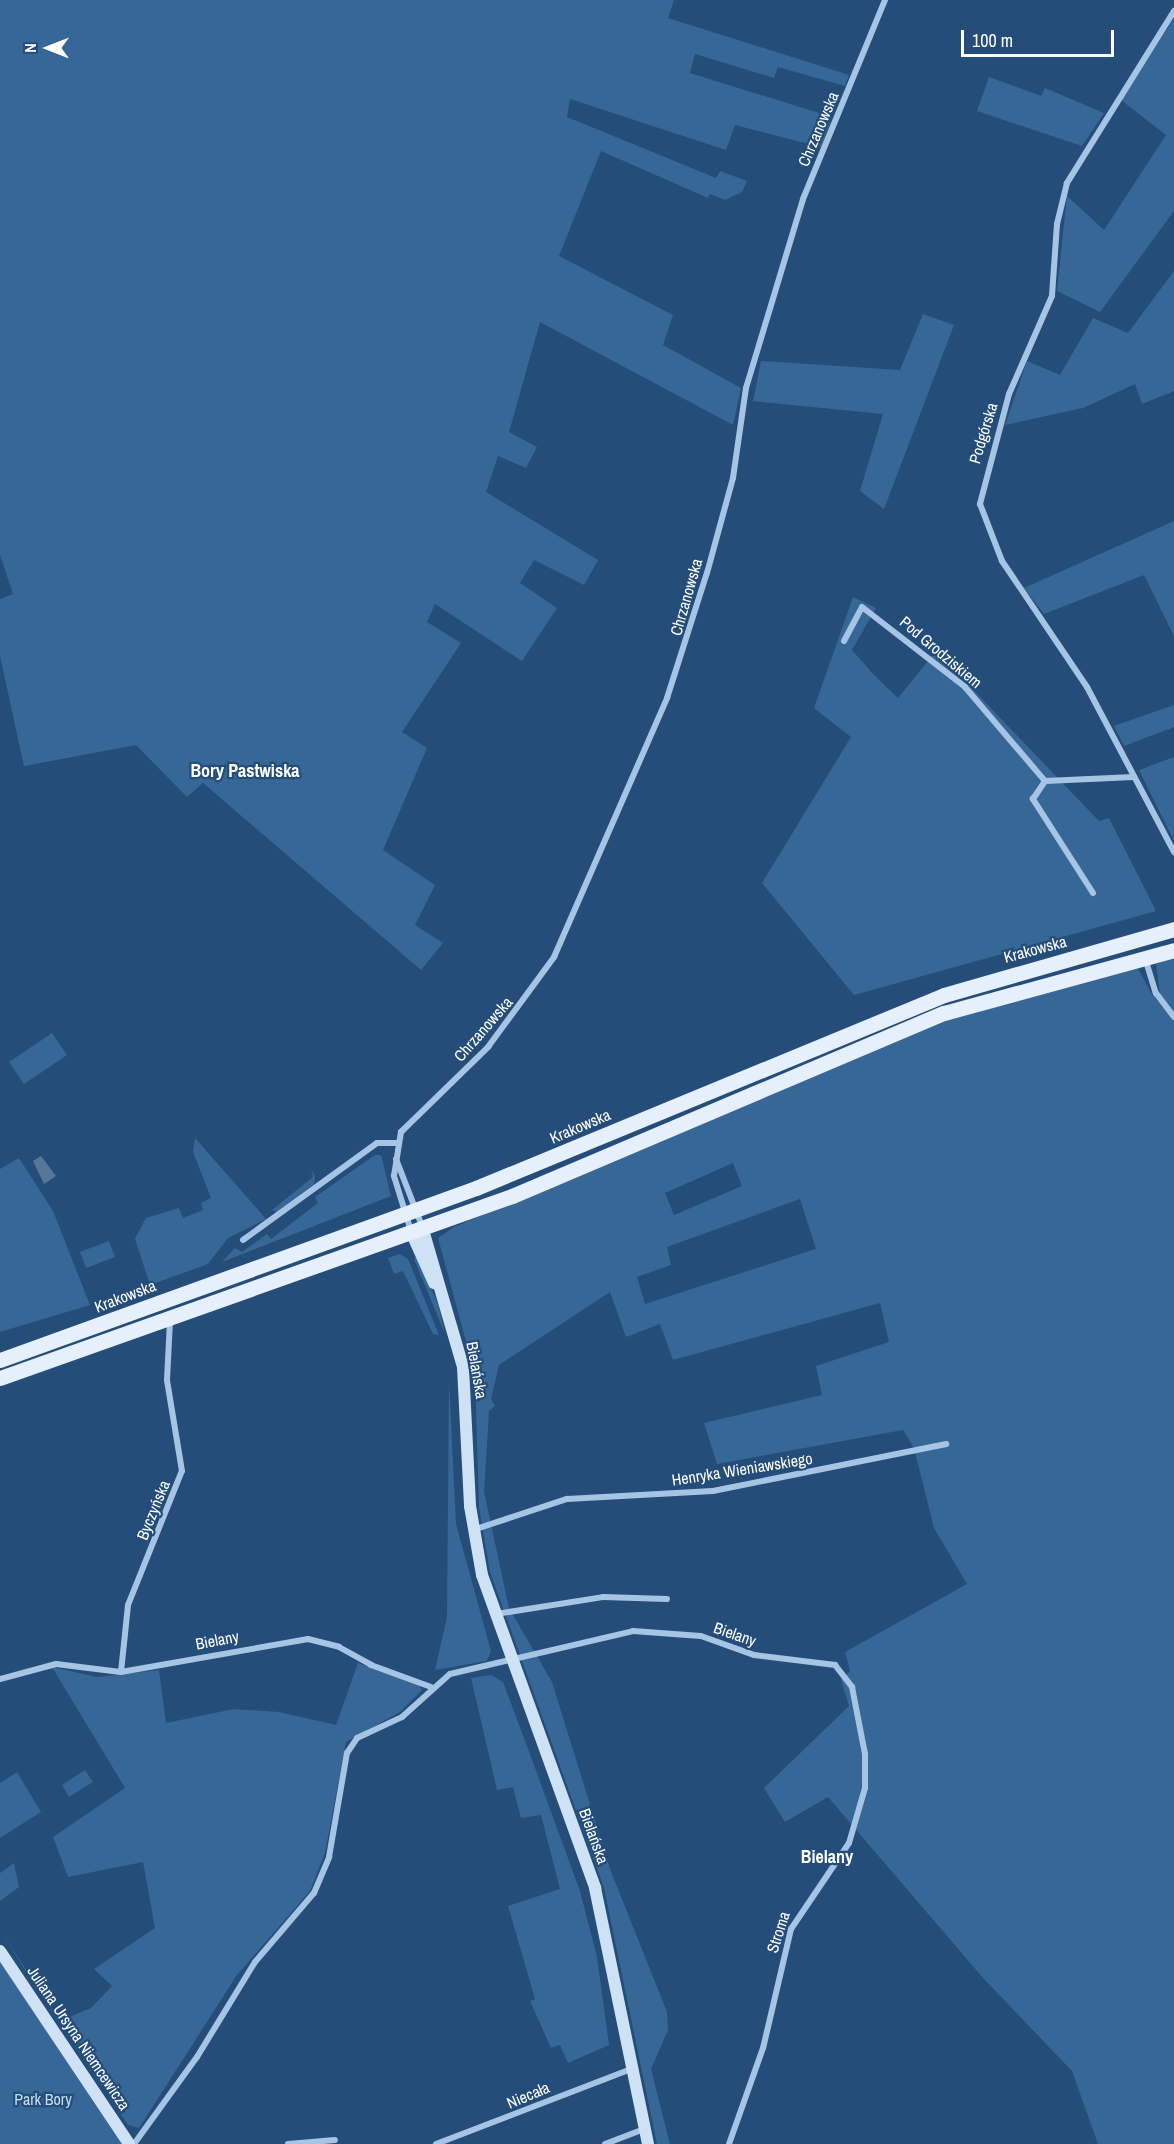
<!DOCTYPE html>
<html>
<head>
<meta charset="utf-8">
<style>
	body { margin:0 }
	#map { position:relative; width:1174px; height:2144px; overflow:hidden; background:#244d79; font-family:"Archivo Narrow",sans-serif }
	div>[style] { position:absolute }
	.green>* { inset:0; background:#376797 }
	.water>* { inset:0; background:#587698 }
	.street>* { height:6px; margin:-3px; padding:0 3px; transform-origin:3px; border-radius:3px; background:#a6c5e4 }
	.secondary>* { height:12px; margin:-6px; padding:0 6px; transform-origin:6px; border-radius:6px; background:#cfe1f4 }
	.primary>* { height:15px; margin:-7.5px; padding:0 7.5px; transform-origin:7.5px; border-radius:7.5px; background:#e6effc }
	span { translate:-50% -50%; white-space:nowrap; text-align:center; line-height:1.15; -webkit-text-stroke:4.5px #244d79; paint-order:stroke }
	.street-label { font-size:16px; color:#fff }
	.park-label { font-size:16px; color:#c9def3 }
	.neighbourhood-label { font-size:18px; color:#fff; font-weight:700 }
	.north { position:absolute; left:18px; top:18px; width:60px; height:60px; -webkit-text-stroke:4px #244d79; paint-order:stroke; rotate:270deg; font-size:16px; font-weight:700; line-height:24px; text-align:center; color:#fff }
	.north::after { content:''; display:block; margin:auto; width:21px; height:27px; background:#fff; clip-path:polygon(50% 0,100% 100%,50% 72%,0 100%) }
	.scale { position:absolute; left:961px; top:30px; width:153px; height:27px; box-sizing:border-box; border:3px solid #fff; border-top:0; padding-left:8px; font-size:18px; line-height:21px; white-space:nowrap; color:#fff; -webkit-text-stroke:4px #244d79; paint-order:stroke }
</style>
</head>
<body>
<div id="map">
	<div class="green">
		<div style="clip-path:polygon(0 0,674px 0,668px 18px,849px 75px,845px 86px,778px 67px,774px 78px,695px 54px,690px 73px,832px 117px,821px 147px,735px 125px,726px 150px,570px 99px,567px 117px,716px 178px,720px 171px,747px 181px,742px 192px,725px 200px,710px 194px,708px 198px,601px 151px,559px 256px,673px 315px,663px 345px,741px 388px,733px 425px,540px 322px,509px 432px,537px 447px,526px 468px,498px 456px,486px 492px,598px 560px,584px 585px,534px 560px,520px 583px,557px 608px,522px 661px,435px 604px,427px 622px,461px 643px,402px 732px,427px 748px,383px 850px,435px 885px,415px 925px,443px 943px,421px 970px,203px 783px,187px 797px,136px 745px,24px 766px,0 656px,0 599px,13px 594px,0 555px)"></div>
		<div style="clip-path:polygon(1174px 18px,1174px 211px,1100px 312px,1057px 291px,1067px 196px,1104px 230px,1166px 135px,1121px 100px)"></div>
		<div style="clip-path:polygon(989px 77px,1041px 96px,1045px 88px,1104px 113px,1082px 146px,977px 111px)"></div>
		<div style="clip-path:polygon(1174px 271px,1174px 391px,1142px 404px,1135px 384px,1083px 408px,1005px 425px,1027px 361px,1060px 375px,1093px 318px,1128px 333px)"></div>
		<div style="clip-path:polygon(923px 314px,954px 325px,884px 509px,860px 491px,883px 414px,753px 401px,761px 361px,900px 370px)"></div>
		<div style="clip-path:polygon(1174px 521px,1174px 636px,1144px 575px,1044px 614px,1024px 588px)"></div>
		<div style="clip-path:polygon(853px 597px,876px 608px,852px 650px,874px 675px,898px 698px,936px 651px,1099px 821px,1109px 818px,1156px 911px,854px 995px,762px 883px,851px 737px,814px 708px)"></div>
		<div style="clip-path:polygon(1174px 705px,1174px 727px,1124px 746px,1114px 726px)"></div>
		<div style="clip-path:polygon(1174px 757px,1174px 841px,1139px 770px)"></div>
		<div style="clip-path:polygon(evenodd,1174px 957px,1174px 2144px,1098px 2144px,1072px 2071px,983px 1978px,828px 1797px,785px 1822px,764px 1788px,849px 1706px,841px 1680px,850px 1671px,845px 1652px,967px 1584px,934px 1528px,914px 1448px,903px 1430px,717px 1464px,704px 1423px,822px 1395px,816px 1366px,889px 1342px,880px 1303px,673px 1360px,660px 1324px,626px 1337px,610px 1292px,499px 1365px,491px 1399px,495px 1406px,489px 1411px,484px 1492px,509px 1608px,552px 1682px,610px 1869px,667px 2012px,668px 2030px,651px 2069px,670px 2144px,657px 2144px,604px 1888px,490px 1572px,479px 1508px,475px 1375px,438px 1238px,454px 1227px,957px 1015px,1136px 965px,1153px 996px,1160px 994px,1156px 964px,1174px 957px,733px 1163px,742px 1186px,674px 1215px,665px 1193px,733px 1163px,1174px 957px,800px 1199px,816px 1249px,645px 1304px,637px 1277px,671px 1265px,667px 1247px,800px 1199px)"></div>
		<div style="clip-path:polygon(52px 1033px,67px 1055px,24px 1084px,9px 1062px)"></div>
		<div style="clip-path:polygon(195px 1138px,266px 1219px,228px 1238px,208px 1264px,150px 1285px,135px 1239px,146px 1218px,179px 1208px,183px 1218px,203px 1210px,201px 1203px,211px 1198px,193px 1152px)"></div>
		<div style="clip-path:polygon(375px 1155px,381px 1155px,391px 1196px,222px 1262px,235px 1248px,242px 1252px,267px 1234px,271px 1239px,318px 1203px,315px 1197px)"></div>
		<div style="clip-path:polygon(19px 1158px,53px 1211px,90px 1305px,0 1332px,0 1169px)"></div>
		<div style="clip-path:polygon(311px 1169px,315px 1176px,314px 1184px,277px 1212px,272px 1210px,313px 1177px)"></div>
		<div style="clip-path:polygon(109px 1241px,115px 1257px,86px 1268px,80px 1252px)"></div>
		<div style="clip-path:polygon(400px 1254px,408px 1259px,439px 1335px,433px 1334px,403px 1271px,394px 1274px,388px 1258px)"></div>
		<div style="clip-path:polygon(416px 1256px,438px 1304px,445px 1334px,414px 1259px)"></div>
		<div style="clip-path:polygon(449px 1380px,456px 1524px,491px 1651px,487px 1661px,435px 1670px,447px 1617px)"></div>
		<div style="clip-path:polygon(358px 1663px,418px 1683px,422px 1690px,400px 1712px,346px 1742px,325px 1853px,310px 1891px,237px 1975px,139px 2128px,128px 2125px,50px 2009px,67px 2018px,91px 2008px,112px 1986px,94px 1969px,155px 1928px,143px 1862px,68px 1877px,53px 1837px,125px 1788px,52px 1667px,97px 1677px,159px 1670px,166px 1723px,234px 1709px,279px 1712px,336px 1725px)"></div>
		<div style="clip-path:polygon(491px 1675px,503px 1682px,531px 1757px,580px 1891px,597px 1957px,609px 2045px,568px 2063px,560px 2045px,551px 2048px,530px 2001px,535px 1999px,508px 1906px,560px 1889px,541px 1815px,521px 1818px,513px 1787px,497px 1790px,471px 1678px)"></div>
		<div style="clip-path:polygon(85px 1770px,93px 1782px,69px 1797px,62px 1785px)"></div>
		<div style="clip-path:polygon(17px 1772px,41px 1812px,0 1838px,0 1783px)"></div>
		<div style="clip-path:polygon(14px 1863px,19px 1887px,0 1901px,0 1873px)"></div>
		<div style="clip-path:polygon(0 1930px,40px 1991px,51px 1996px,43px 1999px)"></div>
		<div style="clip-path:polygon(0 1960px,123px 2144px,0 2144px)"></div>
	</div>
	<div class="water">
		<div style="clip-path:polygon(41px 1156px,56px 1176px,44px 1184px,33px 1161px)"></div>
	</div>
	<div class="street">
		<div style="left:1174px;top:11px;width:203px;rotate:121.9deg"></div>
		<div style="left:1067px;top:183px;width:42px;rotate:103.7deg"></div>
		<div style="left:1057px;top:224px;width:72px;rotate:94deg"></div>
		<div style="left:1052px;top:296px;width:107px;rotate:113.7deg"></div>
		<div style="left:1009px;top:394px;width:114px;rotate:104.8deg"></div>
		<div style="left:980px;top:504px;width:61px;rotate:68.9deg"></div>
		<div style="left:1002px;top:561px;width:152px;rotate:56deg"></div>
		<div style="left:1087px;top:687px;width:187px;rotate:62.2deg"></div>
		<div style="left:844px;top:641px;width:38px;rotate:-62deg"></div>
		<div style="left:862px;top:607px;width:130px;rotate:37.8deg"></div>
		<div style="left:965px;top:687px;width:123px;rotate:49.6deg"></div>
		<div style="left:1093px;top:893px;width:112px;rotate:-122.6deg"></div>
		<div style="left:1033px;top:799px;width:22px;rotate:-56deg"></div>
		<div style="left:1045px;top:781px;width:89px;rotate:-2.6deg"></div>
		<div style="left:1145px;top:958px;width:37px;rotate:73deg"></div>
		<div style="left:1156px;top:993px;width:30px;rotate:53deg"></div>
		<div style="left:396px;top:1159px;width:72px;rotate:68.8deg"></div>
		<div style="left:411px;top:1231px;width:58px;rotate:-107.2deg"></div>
		<div style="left:394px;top:1176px;width:45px;rotate:-81deg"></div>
		<div style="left:401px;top:1132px;width:122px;rotate:-44.3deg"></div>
		<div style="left:488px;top:1047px;width:112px;rotate:-53.7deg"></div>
		<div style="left:554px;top:957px;width:283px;rotate:-66.4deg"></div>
		<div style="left:667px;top:698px;width:131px;rotate:-72.3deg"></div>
		<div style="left:707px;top:573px;width:98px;rotate:-74.7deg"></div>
		<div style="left:733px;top:478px;width:91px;rotate:-81.8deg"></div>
		<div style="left:746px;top:388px;width:197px;rotate:-73.2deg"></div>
		<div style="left:803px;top:199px;width:215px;rotate:-67.6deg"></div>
		<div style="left:243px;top:1240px;width:165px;rotate:-35.9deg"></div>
		<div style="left:377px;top:1143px;width:20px"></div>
		<div style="left:473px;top:1530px;width:99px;rotate:-18.3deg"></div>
		<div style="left:567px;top:1499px;width:146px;rotate:-3.1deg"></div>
		<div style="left:713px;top:1491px;width:238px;rotate:-11.4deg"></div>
		<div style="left:496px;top:1614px;width:108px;rotate:-9deg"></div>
		<div style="left:603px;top:1597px;width:64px;rotate:1.8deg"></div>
		<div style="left:121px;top:1672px;width:67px;rotate:-84deg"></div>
		<div style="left:128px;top:1605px;width:144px;rotate:-68.1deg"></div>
		<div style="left:182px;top:1471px;width:92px;rotate:-99.4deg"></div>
		<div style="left:167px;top:1380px;width:60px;rotate:-87.1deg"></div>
		<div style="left:0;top:1679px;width:58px;rotate:-15deg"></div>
		<div style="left:56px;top:1664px;width:65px;rotate:7deg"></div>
		<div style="left:121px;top:1672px;width:190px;rotate:-10deg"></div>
		<div style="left:308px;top:1639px;width:32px;rotate:14deg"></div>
		<div style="left:339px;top:1647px;width:37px;rotate:29deg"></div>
		<div style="left:371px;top:1665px;width:64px;rotate:20.1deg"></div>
		<div style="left:134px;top:2144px;width:107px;rotate:-54.1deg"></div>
		<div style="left:197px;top:2057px;width:111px;rotate:-58.6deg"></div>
		<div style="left:255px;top:1962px;width:91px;rotate:-49.5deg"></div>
		<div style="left:314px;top:1893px;width:39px;rotate:-67deg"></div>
		<div style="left:329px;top:1857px;width:106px;rotate:-80.2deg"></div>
		<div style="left:347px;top:1753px;width:18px;rotate:-56deg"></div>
		<div style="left:357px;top:1738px;width:50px;rotate:-25deg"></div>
		<div style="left:402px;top:1717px;width:64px;rotate:-41.9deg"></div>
		<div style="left:450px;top:1674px;width:188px;rotate:-13.2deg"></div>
		<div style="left:633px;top:1631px;width:68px;rotate:4.2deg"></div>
		<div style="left:701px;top:1636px;width:56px;rotate:19.7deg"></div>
		<div style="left:754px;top:1655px;width:82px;rotate:7deg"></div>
		<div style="left:835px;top:1665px;width:28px;rotate:52deg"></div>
		<div style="left:852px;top:1687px;width:68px;rotate:79deg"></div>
		<div style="left:865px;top:1754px;width:34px;rotate:90deg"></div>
		<div style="left:865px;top:1788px;width:57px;rotate:106.2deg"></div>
		<div style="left:849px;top:1843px;width:104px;rotate:124deg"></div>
		<div style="left:791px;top:1929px;width:122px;rotate:103.2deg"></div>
		<div style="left:763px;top:2048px;width:102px;rotate:109.5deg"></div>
		<div style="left:288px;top:2144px;width:47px;rotate:-4.9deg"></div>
		<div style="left:436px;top:2144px;width:207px;rotate:-21deg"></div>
		<div style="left:605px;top:2144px;width:42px;rotate:-21deg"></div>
	</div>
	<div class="secondary">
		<div style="left:423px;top:1230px;width:143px;rotate:73.7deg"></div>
		<div style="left:463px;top:1367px;width:139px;rotate:87.1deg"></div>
		<div style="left:470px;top:1506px;width:70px;rotate:80.1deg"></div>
		<div style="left:482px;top:1575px;width:333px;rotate:70.1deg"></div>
		<div style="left:595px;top:1888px;width:261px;rotate:78.3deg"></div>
		<div style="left:412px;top:1234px;width:54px;rotate:65.8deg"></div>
		<div style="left:0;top:1951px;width:232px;rotate:56.2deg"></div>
	</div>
	<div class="primary">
		<div style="left:0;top:1360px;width:506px;rotate:-19.87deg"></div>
		<div style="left:476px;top:1188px;width:506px;rotate:-22.41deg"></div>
		<div style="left:944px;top:995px;width:239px;rotate:-16deg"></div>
		<div style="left:0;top:1378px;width:543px;rotate:-19.57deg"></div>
		<div style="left:512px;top:1196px;width:469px;rotate:-23deg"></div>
		<div style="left:944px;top:1013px;width:238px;rotate:-15.3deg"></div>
	</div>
	<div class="street-label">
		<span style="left:818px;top:129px;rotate:-67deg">Chrzanowska</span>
		<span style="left:983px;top:433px;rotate:-73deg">Podgórska</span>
		<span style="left:686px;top:597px;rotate:-74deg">Chrzanowska</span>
		<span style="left:941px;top:652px;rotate:40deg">Pod Grodziskiem</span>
		<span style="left:1035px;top:949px;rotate:-15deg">Krakowska</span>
		<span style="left:483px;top:1029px;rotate:-49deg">Chrzanowska</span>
		<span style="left:580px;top:1126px;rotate:-23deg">Krakowska</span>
		<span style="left:125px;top:1296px;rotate:-21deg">Krakowska</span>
		<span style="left:477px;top:1370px;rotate:80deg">Bielańska</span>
		<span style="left:742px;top:1469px;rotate:-9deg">Henryka Wieniawskiego</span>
		<span style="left:153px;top:1510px;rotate:-68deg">Byczyńska</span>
		<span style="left:735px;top:1634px;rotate:19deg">Bielany</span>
		<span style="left:217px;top:1640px;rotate:-11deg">Bielany</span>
		<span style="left:594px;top:1836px;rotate:70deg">Bielańska</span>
		<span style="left:778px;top:1932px;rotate:-72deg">Stroma</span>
		<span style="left:79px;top:2038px;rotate:56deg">Juliana Ursyna Niemcewicza</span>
		<span style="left:528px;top:2095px;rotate:-23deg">Niecała</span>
	</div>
	<div class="park-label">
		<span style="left:43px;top:2099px">Park Bory</span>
	</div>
	<div class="neighbourhood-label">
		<span style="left:245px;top:771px">Bory Pastwiska</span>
		<span style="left:827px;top:1857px">Bielany</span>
	</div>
	<div class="north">N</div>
	<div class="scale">100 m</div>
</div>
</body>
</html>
